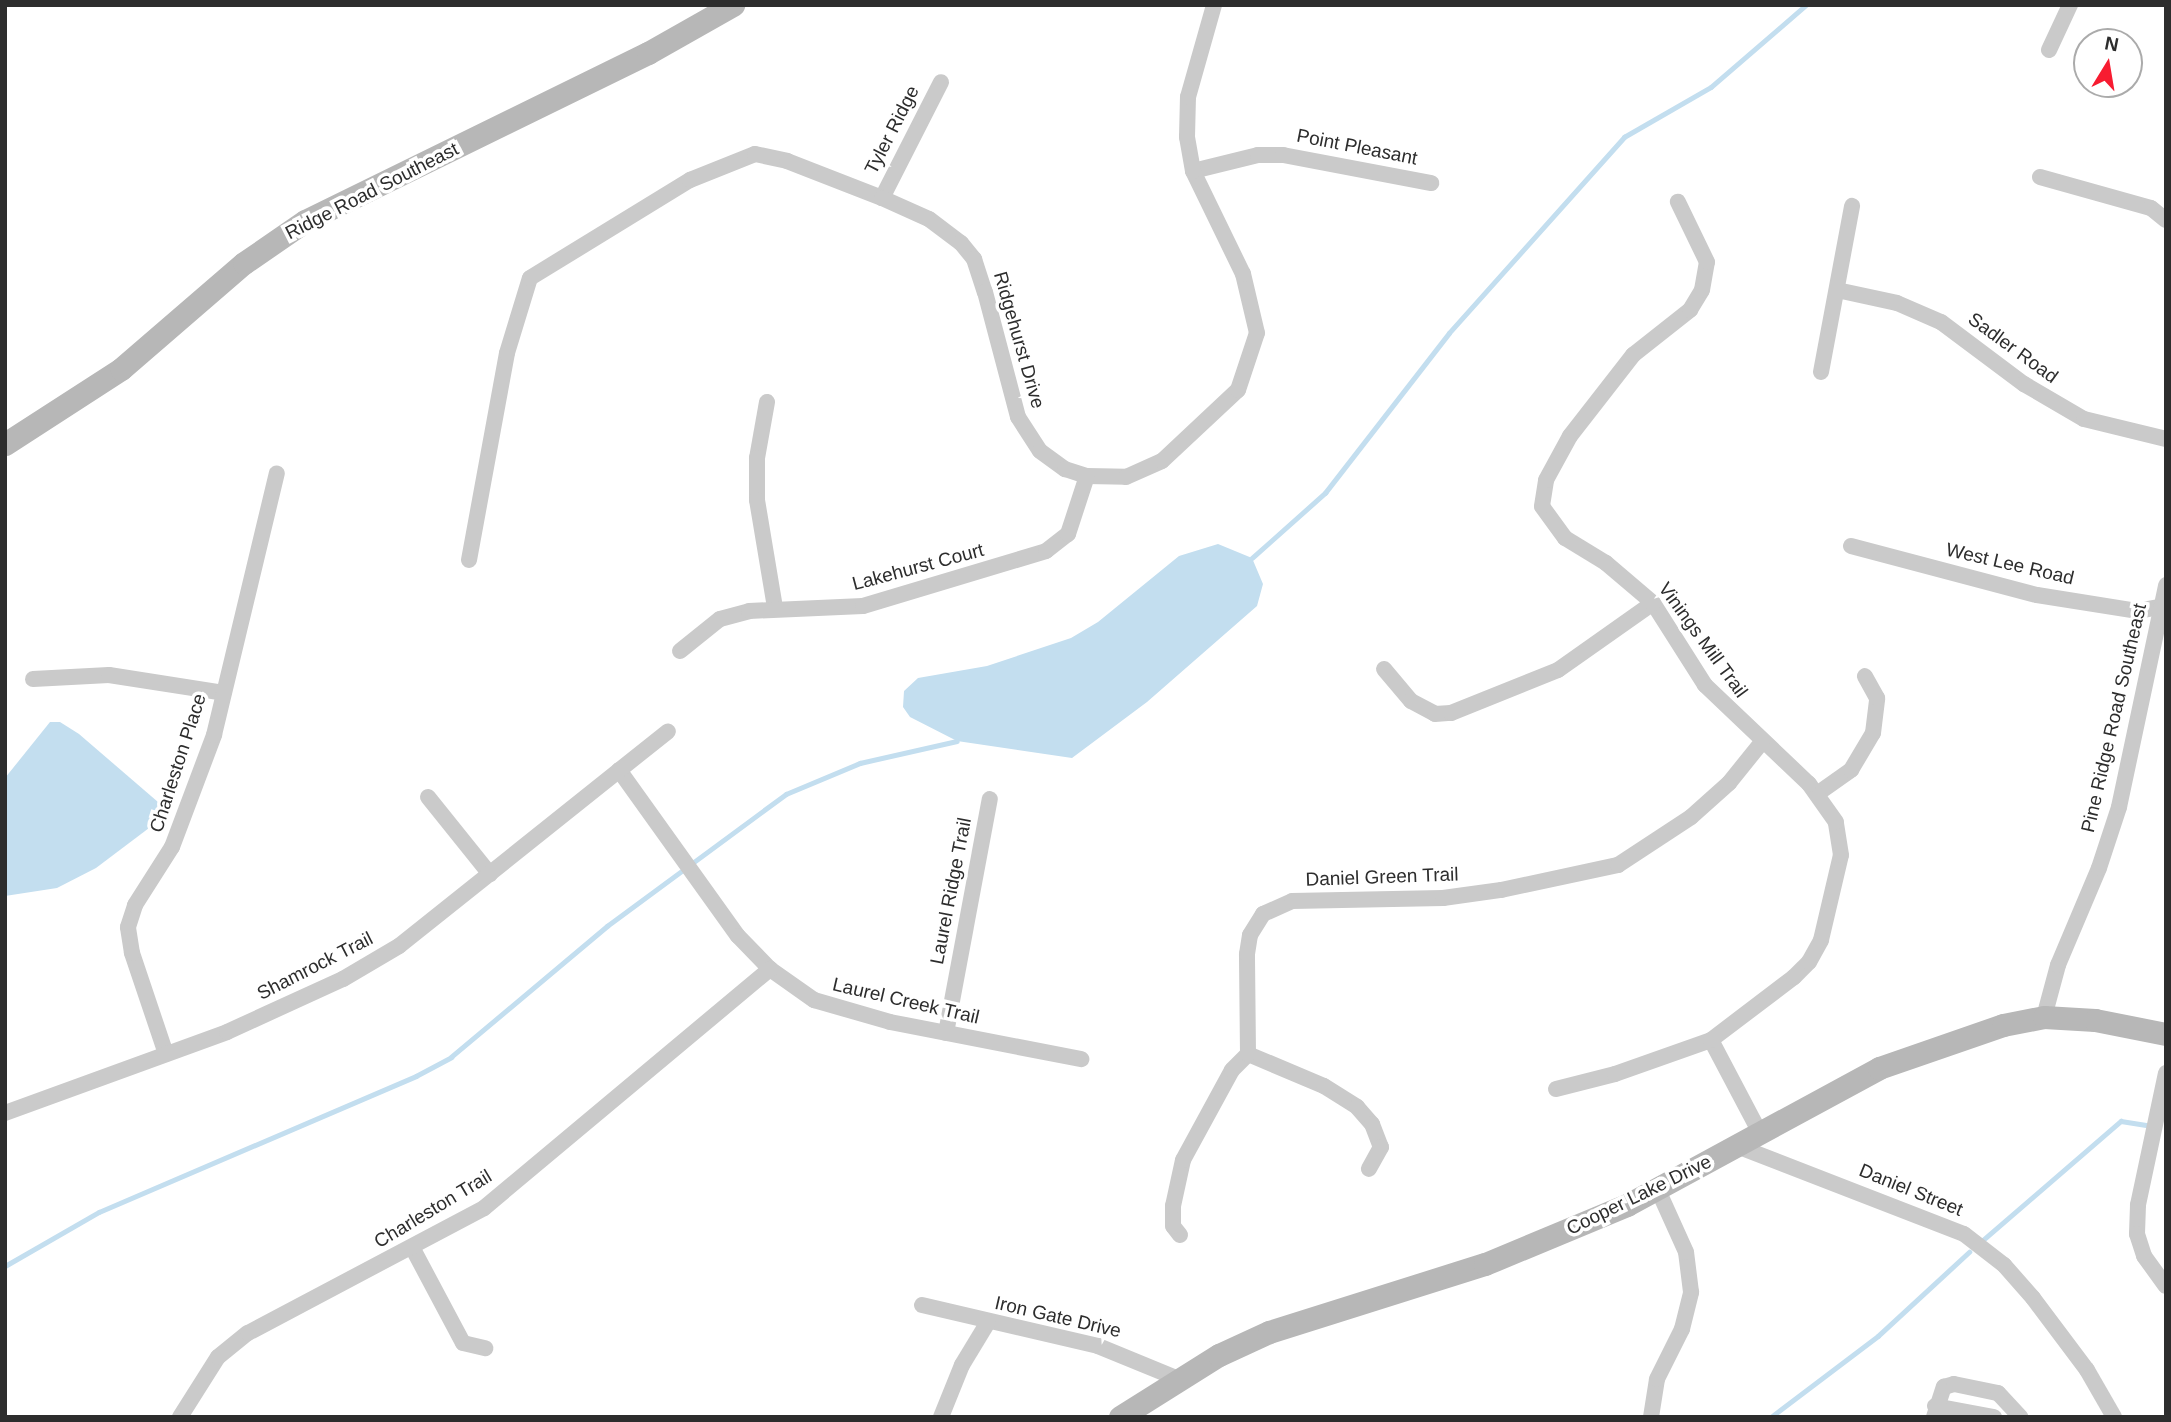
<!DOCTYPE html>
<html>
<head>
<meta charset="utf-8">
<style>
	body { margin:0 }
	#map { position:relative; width:2171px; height:1422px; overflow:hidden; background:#fff; font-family:Helvetica,sans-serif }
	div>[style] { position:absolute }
	.water>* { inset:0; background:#c3deef }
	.stream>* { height:4.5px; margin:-2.25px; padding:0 2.25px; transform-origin:2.25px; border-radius:2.25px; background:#c3deef }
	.street>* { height:16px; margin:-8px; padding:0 8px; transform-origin:8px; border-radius:8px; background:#cacaca }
	.secondary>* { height:23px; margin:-11.5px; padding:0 11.5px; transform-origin:11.5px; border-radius:11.5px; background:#b7b7b7 }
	span { translate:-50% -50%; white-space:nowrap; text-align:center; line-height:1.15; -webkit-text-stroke:7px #fff; paint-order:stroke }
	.street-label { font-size:19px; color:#2d2d2d }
	.frame { position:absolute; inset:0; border:7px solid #2d2d2d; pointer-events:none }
	.north { position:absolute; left:2073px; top:28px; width:70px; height:70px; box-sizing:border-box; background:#fff; border:2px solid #ababab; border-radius:50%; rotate:11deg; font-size:19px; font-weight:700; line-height:28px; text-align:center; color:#2d2d2d }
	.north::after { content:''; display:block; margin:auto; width:24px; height:32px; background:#f71c31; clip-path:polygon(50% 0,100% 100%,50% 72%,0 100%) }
</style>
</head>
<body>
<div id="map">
	<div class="water">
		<div style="clip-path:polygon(1218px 544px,1252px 558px,1263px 584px,1257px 606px,1147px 702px,1072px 758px,957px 741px,910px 717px,903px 707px,904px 691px,918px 678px,987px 666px,1071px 638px,1098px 622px,1179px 556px)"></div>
		<div style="clip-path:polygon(50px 722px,60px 722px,79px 734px,158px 802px,161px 812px,157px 822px,96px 868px,57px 888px,5px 896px,5px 778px)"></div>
	</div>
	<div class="stream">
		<div style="left:1252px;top:558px;width:98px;rotate:-41.7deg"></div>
		<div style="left:1325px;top:493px;width:202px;rotate:-52.2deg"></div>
		<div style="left:1449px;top:333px;width:263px;rotate:-48.2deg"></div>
		<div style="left:1624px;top:137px;width:100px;rotate:-29.9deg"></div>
		<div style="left:1711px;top:87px;width:125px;rotate:-40.8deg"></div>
		<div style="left:1983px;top:1240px;width:182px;rotate:-40.8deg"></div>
		<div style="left:2121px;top:1121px;width:25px;rotate:9deg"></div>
		<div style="left:5px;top:1266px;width:108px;rotate:-29.9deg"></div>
		<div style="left:99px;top:1212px;width:345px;rotate:-23.2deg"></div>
		<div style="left:416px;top:1076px;width:40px;rotate:-28deg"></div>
		<div style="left:451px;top:1057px;width:204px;rotate:-40deg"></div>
		<div style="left:607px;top:926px;width:222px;rotate:-36.4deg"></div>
		<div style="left:786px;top:794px;width:80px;rotate:-22.7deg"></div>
		<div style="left:860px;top:763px;width:99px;rotate:-12.8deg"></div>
		<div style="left:1771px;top:1417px;width:134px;rotate:-37.1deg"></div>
		<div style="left:1878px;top:1336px;width:124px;rotate:-42.7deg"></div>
	</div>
	<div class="street">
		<div style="left:2049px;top:50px;width:50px;rotate:-65deg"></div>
		<div style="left:1193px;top:171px;width:67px;rotate:-13.8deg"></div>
		<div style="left:1258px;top:155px;width:25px"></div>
		<div style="left:1283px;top:155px;width:151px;rotate:10.7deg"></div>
		<div style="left:2040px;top:177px;width:115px;rotate:15.6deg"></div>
		<div style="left:2151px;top:208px;width:19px;rotate:39deg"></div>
		<div style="left:882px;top:198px;width:130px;rotate:-63deg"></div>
		<div style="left:1837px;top:290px;width:61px;rotate:12.2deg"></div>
		<div style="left:1897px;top:303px;width:48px;rotate:23.4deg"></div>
		<div style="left:1941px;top:322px;width:104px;rotate:36.8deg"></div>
		<div style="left:2024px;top:384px;width:69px;rotate:30.3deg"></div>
		<div style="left:2084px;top:419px;width:84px;rotate:13.7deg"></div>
		<div style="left:1821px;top:372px;width:169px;rotate:-79.4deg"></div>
		<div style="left:767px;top:402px;width:57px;rotate:100.1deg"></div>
		<div style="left:757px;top:458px;width:42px;rotate:90deg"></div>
		<div style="left:757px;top:500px;width:109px;rotate:80.5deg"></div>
		<div style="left:1851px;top:546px;width:192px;rotate:14.8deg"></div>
		<div style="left:2037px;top:595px;width:101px;rotate:9.1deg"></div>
		<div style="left:2137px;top:611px;width:29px;rotate:-10deg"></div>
		<div style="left:469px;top:560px;width:210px;rotate:-79.6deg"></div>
		<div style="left:507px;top:353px;width:78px;rotate:-73deg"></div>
		<div style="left:530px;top:278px;width:188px;rotate:-31.5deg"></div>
		<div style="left:690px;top:180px;width:70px;rotate:-21.8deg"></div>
		<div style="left:755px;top:154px;width:33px;rotate:12deg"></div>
		<div style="left:787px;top:161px;width:102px;rotate:21.3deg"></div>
		<div style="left:882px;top:198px;width:51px;rotate:24.1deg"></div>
		<div style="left:929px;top:219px;width:40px;rotate:37deg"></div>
		<div style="left:961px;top:243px;width:21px;rotate:51deg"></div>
		<div style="left:974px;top:259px;width:35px;rotate:72deg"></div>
		<div style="left:985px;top:292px;width:129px;rotate:75.2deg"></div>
		<div style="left:1018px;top:417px;width:40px;rotate:57.1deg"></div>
		<div style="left:1040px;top:451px;width:31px;rotate:36deg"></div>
		<div style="left:1065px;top:469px;width:23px;rotate:18deg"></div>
		<div style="left:1087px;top:476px;width:39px;rotate:1deg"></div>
		<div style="left:1126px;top:477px;width:39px;rotate:-24deg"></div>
		<div style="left:1162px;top:461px;width:104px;rotate:-43.1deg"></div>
		<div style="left:1238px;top:390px;width:60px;rotate:-71.6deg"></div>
		<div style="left:1257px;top:333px;width:61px;rotate:-103.3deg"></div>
		<div style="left:1243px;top:274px;width:114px;rotate:-115.9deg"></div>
		<div style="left:1193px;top:171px;width:35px;rotate:-100deg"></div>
		<div style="left:1187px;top:137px;width:40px;rotate:-88.6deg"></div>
		<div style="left:1188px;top:97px;width:96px;rotate:-74.2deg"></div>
		<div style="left:680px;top:651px;width:51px;rotate:-38.7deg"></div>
		<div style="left:720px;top:619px;width:30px;rotate:-15deg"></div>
		<div style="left:749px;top:611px;width:114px;rotate:-2.5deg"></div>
		<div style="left:863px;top:606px;width:191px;rotate:-16.7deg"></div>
		<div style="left:1046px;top:551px;width:28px;rotate:-38deg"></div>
		<div style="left:1068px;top:534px;width:61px;rotate:-71.9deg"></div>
		<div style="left:1384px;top:669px;width:42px;rotate:49.8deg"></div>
		<div style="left:1411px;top:701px;width:27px;rotate:28deg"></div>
		<div style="left:1435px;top:714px;width:16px;rotate:-4deg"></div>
		<div style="left:1451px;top:713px;width:115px;rotate:-21.9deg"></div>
		<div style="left:1558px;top:670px;width:116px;rotate:-35.2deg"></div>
		<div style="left:33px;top:679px;width:76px;rotate:-3deg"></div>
		<div style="left:109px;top:675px;width:116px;rotate:8.9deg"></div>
		<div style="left:619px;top:770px;width:204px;rotate:54.4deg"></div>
		<div style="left:738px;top:936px;width:46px;rotate:45.9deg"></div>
		<div style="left:770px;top:969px;width:54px;rotate:35.2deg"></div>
		<div style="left:814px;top:1000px;width:79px;rotate:16.1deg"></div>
		<div style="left:890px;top:1022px;width:195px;rotate:11deg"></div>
		<div style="left:1817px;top:794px;width:42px;rotate:-35.2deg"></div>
		<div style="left:1851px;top:770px;width:43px;rotate:-59.3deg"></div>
		<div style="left:1873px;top:733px;width:35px;rotate:-83deg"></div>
		<div style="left:1877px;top:698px;width:25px;rotate:-119deg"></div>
		<div style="left:428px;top:797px;width:99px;rotate:51.2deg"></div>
		<div style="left:2044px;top:1017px;width:54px;rotate:-74.9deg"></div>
		<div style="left:2058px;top:965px;width:105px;rotate:-67.1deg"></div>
		<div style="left:2099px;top:868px;width:64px;rotate:-71.8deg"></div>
		<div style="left:2119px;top:807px;width:227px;rotate:-78deg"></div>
		<div style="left:946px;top:1033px;width:238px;rotate:-79.4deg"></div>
		<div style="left:1711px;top:1040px;width:103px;rotate:62.2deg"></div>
		<div style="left:166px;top:1054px;width:107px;rotate:-108.6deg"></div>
		<div style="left:132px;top:953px;width:26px;rotate:-99deg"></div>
		<div style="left:128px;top:927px;width:23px;rotate:-72deg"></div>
		<div style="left:135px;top:905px;width:69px;rotate:-57.5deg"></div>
		<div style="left:172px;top:847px;width:120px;rotate:-69.4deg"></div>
		<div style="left:214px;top:735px;width:269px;rotate:-76.5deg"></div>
		<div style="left:1248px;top:1054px;width:82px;rotate:22.8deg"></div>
		<div style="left:1324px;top:1086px;width:39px;rotate:32deg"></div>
		<div style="left:1357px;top:1107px;width:23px;rotate:49deg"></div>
		<div style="left:1372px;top:1124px;width:25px;rotate:69deg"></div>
		<div style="left:1381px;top:1147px;width:25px;rotate:119deg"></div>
		<div style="left:2166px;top:1073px;width:135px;rotate:102deg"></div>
		<div style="left:2138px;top:1205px;width:29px;rotate:92deg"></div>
		<div style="left:2137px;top:1234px;width:23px;rotate:72deg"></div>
		<div style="left:2144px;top:1256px;width:37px;rotate:54deg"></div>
		<div style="left:1556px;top:1089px;width:61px;rotate:-14.3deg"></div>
		<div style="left:1615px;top:1074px;width:102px;rotate:-19.5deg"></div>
		<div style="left:1711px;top:1040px;width:104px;rotate:-37.2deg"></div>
		<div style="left:1794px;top:977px;width:21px;rotate:-45deg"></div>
		<div style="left:1809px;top:962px;width:25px;rotate:-61deg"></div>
		<div style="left:1821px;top:940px;width:87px;rotate:-76.8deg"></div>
		<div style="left:1841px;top:855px;width:33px;rotate:-99deg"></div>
		<div style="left:1836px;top:822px;width:47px;rotate:-125.4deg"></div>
		<div style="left:1809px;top:784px;width:144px;rotate:-136.4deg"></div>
		<div style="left:1705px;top:685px;width:97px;rotate:-122.4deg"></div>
		<div style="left:1653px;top:603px;width:62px;rotate:-139.6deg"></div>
		<div style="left:1606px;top:563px;width:48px;rotate:-148.6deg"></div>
		<div style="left:1565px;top:538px;width:39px;rotate:-126deg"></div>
		<div style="left:1542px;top:506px;width:26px;rotate:-81deg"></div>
		<div style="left:1546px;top:480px;width:50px;rotate:-61.4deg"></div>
		<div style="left:1570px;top:436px;width:103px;rotate:-52.1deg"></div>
		<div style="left:1633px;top:355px;width:73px;rotate:-38.3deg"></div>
		<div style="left:1690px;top:310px;width:23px;rotate:-59deg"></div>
		<div style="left:1702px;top:290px;width:28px;rotate:-80deg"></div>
		<div style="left:1707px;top:262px;width:67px;rotate:-115.8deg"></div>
		<div style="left:5px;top:1113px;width:236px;rotate:-20deg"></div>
		<div style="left:227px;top:1032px;width:128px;rotate:-24.6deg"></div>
		<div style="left:343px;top:979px;width:65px;rotate:-30.5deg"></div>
		<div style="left:399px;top:946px;width:344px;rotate:-38.6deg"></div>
		<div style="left:1737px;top:1146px;width:243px;rotate:21.2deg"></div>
		<div style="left:1964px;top:1234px;width:51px;rotate:37.8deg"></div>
		<div style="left:2004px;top:1265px;width:44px;rotate:48.7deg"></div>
		<div style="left:2033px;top:1298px;width:90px;rotate:53.1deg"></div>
		<div style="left:2087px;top:1370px;width:54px;rotate:60.1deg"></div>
		<div style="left:1180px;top:1235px;width:11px;rotate:-128deg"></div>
		<div style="left:1173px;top:1226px;width:20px;rotate:-90deg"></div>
		<div style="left:1173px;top:1206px;width:47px;rotate:-77.7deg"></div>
		<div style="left:1183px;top:1160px;width:102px;rotate:-61.4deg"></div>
		<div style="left:1232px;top:1070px;width:23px;rotate:-45deg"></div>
		<div style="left:1248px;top:1054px;width:100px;rotate:-90.6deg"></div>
		<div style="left:1247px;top:954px;width:19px;rotate:-81deg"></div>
		<div style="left:1250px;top:935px;width:25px;rotate:-58deg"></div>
		<div style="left:1263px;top:914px;width:32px;rotate:-24deg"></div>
		<div style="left:1292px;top:901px;width:151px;rotate:-1.1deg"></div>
		<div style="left:1443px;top:898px;width:59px;rotate:-7.9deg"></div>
		<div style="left:1501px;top:890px;width:120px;rotate:-12.1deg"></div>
		<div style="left:1618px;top:865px;width:87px;rotate:-33.3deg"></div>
		<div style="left:1691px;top:817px;width:51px;rotate:-41.8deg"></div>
		<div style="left:1729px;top:783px;width:53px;rotate:-51.2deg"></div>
		<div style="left:413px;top:1249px;width:106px;rotate:62deg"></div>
		<div style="left:463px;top:1343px;width:23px;rotate:13deg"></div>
		<div style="left:922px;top:1305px;width:181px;rotate:13.1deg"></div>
		<div style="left:1098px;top:1346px;width:90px;rotate:22.3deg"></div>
		<div style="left:1935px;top:1406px;width:60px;rotate:10.6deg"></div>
		<div style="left:180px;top:1417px;width:71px;rotate:-57.7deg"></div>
		<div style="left:218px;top:1357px;width:38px;rotate:-39deg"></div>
		<div style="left:248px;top:1333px;width:267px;rotate:-27.9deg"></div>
		<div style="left:484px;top:1208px;width:373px;rotate:-39.9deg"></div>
		<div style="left:941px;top:1417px;width:56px;rotate:-68deg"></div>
		<div style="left:962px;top:1365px;width:50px;rotate:-58.8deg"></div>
		<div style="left:1651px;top:1417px;width:38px;rotate:-81deg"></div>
		<div style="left:1657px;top:1379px;width:56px;rotate:-63.4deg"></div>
		<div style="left:1682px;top:1329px;width:38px;rotate:-76deg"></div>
		<div style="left:1691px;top:1292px;width:40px;rotate:-97.1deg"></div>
		<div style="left:1686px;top:1252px;width:68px;rotate:-114.3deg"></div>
		<div style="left:1934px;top:1417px;width:32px;rotate:-72deg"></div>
		<div style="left:1944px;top:1387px;width:10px;rotate:-17deg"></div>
		<div style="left:1954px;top:1384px;width:45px;rotate:11.6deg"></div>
		<div style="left:1998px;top:1393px;width:33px;rotate:47deg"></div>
	</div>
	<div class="secondary">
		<div style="left:5px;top:444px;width:138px;rotate:-32.9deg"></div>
		<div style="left:121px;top:369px;width:162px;rotate:-40.8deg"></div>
		<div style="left:244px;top:263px;width:74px;rotate:-34.5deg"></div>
		<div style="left:305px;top:221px;width:382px;rotate:-26.1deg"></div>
		<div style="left:648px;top:53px;width:98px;rotate:-29.5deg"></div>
		<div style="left:1120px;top:1417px;width:117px;rotate:-32.1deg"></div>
		<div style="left:1219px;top:1355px;width:55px;rotate:-24.7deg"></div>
		<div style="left:1269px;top:1332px;width:226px;rotate:-17.5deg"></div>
		<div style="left:1485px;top:1264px;width:154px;rotate:-22.6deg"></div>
		<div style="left:1627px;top:1205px;width:287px;rotate:-28.5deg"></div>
		<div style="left:1879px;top:1068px;width:131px;rotate:-19.1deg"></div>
		<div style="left:2003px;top:1025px;width:42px;rotate:-11deg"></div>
		<div style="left:2044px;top:1017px;width:51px;rotate:3.4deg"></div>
		<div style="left:2095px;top:1020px;width:72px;rotate:11.2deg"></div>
	</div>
	<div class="street-label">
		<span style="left:892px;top:130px;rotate:-63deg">Tyler Ridge</span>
		<span style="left:1357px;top:147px;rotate:11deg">Point Pleasant</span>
		<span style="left:372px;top:191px;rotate:-27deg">Ridge Road Southeast</span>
		<span style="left:1019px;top:340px;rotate:74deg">Ridgehurst Drive</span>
		<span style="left:2013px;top:348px;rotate:36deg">Sadler Road</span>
		<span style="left:2010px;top:564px;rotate:13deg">West Lee Road</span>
		<span style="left:918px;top:567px;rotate:-15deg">Lakehurst Court</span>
		<span style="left:1703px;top:640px;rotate:54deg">Vinings Mill Trail</span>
		<span style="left:2114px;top:718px;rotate:-77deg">Pine Ridge Road Southeast</span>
		<span style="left:178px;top:763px;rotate:-72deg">Charleston Place</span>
		<span style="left:1382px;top:877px;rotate:-2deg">Daniel Green Trail</span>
		<span style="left:951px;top:891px;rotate:-79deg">Laurel Ridge Trail</span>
		<span style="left:315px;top:966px;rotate:-27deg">Shamrock Trail</span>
		<span style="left:906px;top:1001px;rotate:13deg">Laurel Creek Trail</span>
		<span style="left:1911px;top:1190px;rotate:22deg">Daniel Street</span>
		<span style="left:1639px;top:1195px;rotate:-26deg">Cooper Lake Drive</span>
		<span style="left:433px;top:1209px;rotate:-31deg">Charleston Trail</span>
		<span style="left:1058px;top:1317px;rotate:13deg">Iron Gate Drive</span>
	</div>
	<div class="frame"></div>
	<div class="north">N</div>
</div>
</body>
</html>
